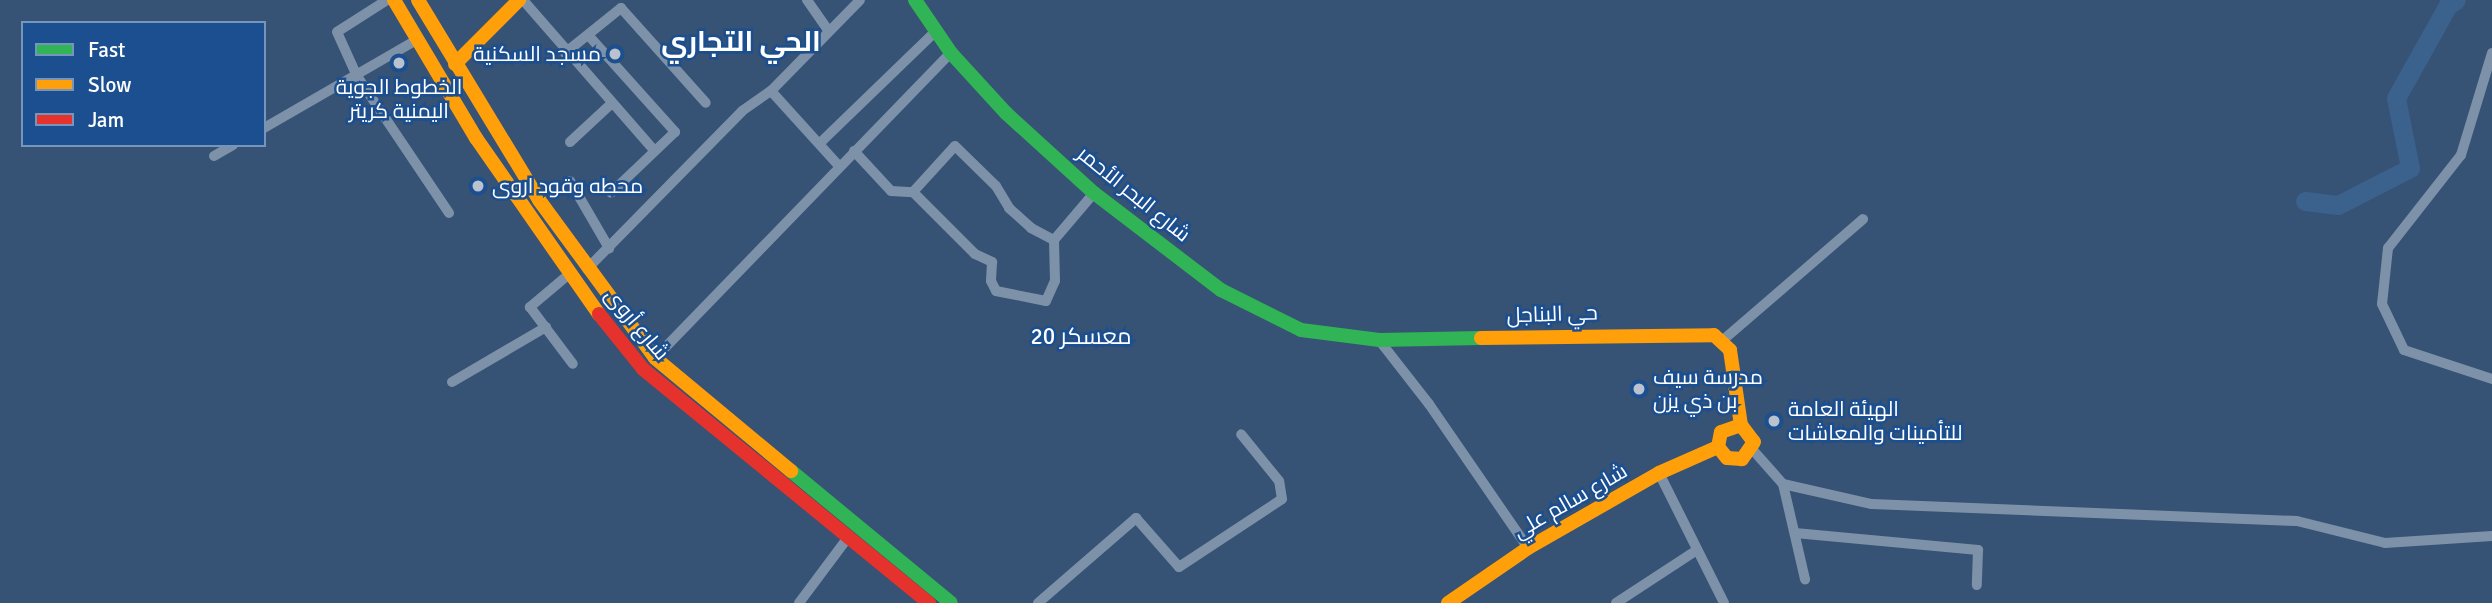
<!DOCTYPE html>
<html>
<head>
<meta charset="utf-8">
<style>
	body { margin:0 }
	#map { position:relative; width:2492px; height:603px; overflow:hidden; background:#365274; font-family:Signika,Cairo,sans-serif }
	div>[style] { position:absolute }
	.river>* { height:19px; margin:-9.5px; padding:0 9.5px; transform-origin:9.5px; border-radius:9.5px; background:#3b618d }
	.street>* { height:10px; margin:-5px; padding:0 5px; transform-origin:5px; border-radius:5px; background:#7d92a8 }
	.fast>* { height:14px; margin:-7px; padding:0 7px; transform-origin:7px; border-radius:7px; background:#30b455 }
	.slow>* { height:14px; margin:-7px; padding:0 7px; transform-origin:7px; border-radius:7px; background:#ff9f0a }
	.jam>* { height:14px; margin:-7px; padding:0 7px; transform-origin:7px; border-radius:7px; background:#e5322d }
	.dots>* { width:19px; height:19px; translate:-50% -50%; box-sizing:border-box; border:4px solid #1b4f8f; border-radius:50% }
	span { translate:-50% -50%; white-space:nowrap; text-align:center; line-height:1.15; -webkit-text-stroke:5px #1b4f8f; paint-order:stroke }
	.poi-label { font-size:21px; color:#fff }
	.right { translate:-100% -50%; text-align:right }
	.left { translate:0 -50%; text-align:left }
	.street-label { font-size:21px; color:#fff }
	.neighbourhood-label { font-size:23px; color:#fff }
	.district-label { font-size:28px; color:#fff; font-weight:700 }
	.legend { position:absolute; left:21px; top:21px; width:245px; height:126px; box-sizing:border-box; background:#1b4f8f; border:2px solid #7695bc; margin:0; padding:9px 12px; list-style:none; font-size:21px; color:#fff }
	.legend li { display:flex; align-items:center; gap:14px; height:35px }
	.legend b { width:35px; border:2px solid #7695bc }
</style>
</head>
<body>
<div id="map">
	<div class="river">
		<div style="left:2305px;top:201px;width:33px;rotate:7deg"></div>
		<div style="left:2338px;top:205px;width:81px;rotate:-27.2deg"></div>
		<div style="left:2410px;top:168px;width:71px;rotate:-101.3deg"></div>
		<div style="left:2396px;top:98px;width:107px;rotate:-60.8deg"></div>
		<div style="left:2448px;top:5px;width:9px;rotate:-32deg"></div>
	</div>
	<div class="street">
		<div style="left:387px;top:0;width:59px;rotate:147.4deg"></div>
		<div style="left:337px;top:32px;width:48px;rotate:65.6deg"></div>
		<div style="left:357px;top:76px;width:165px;rotate:56.1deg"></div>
		<div style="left:523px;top:0;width:199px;rotate:48.9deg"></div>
		<div style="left:807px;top:0;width:37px;rotate:55deg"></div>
		<div style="left:589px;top:36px;width:129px;rotate:48.1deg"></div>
		<div style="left:675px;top:132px;width:88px;rotate:136.4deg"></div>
		<div style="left:565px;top:53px;width:72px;rotate:-38.8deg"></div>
		<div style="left:621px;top:8px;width:127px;rotate:48.2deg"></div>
		<div style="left:2492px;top:53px;width:107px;rotate:106.9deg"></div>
		<div style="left:2461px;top:155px;width:118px;rotate:128.1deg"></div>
		<div style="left:2388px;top:248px;width:56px;rotate:96.1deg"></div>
		<div style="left:2382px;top:304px;width:51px;rotate:64.4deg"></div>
		<div style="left:2404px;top:350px;width:93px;rotate:18.2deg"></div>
		<div style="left:264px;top:128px;width:178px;rotate:-30deg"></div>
		<div style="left:570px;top:142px;width:56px;rotate:-42.8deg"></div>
		<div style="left:820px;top:143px;width:161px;rotate:-44deg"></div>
		<div style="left:854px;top:151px;width:54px;rotate:47.2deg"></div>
		<div style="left:891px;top:191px;width:22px;rotate:3deg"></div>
		<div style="left:913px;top:192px;width:62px;rotate:-47.6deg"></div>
		<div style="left:955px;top:146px;width:57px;rotate:44.3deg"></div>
		<div style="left:996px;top:186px;width:26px;rotate:59deg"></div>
		<div style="left:1009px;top:208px;width:30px;rotate:42deg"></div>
		<div style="left:1031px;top:228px;width:26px;rotate:28deg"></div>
		<div style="left:1054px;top:240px;width:62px;rotate:-49.6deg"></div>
		<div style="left:214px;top:156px;width:22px;rotate:-30deg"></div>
		<div style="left:839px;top:166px;width:101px;rotate:-132.2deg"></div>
		<div style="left:771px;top:91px;width:127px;rotate:-45.6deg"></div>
		<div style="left:570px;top:181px;width:78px;rotate:59.8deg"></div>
		<div style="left:913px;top:192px;width:88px;rotate:45deg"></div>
		<div style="left:975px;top:254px;width:19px;rotate:25deg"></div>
		<div style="left:992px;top:262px;width:19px;rotate:93deg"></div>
		<div style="left:991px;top:281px;width:11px;rotate:63deg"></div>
		<div style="left:996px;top:291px;width:51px;rotate:11.3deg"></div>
		<div style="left:1046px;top:301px;width:22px;rotate:-66deg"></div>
		<div style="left:1055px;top:281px;width:41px;rotate:-91.4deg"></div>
		<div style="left:587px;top:269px;width:221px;rotate:-45.5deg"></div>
		<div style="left:742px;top:111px;width:35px;rotate:-35deg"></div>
		<div style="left:568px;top:275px;width:50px;rotate:139.9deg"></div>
		<div style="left:530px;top:307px;width:71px;rotate:53deg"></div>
		<div style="left:1379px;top:340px;width:81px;rotate:52deg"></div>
		<div style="left:1429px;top:404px;width:175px;rotate:55.5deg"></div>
		<div style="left:1723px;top:340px;width:185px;rotate:-40.8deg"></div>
		<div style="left:655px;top:358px;width:425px;rotate:-45.9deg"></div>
		<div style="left:452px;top:382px;width:109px;rotate:-30.3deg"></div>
		<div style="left:1752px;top:449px;width:47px;rotate:48.5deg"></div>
		<div style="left:1783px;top:484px;width:91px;rotate:12.7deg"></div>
		<div style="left:1872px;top:504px;width:425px;rotate:2.3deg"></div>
		<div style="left:2297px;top:521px;width:91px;rotate:14deg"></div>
		<div style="left:2385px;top:543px;width:107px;rotate:-3.7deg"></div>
		<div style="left:1659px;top:473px;width:145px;rotate:63.4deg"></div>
		<div style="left:1783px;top:484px;width:98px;rotate:77deg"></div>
		<div style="left:1795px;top:533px;width:184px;rotate:5.3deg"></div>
		<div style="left:1978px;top:550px;width:35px;rotate:92deg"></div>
		<div style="left:799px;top:603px;width:84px;rotate:-53.3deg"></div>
		<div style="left:1038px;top:603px;width:130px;rotate:-40.9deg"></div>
		<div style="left:1136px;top:518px;width:65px;rotate:48.7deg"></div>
		<div style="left:1179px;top:567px;width:123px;rotate:-33.4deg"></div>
		<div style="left:1282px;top:499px;width:18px;rotate:-99deg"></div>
		<div style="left:1279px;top:481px;width:60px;rotate:-129deg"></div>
		<div style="left:1616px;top:603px;width:97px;rotate:-33.2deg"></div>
	</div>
	<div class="fast">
		<div style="left:915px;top:0;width:64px;rotate:55.8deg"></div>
		<div style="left:951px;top:53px;width:81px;rotate:47.5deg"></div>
		<div style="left:1006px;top:113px;width:119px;rotate:42.3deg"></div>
		<div style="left:1094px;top:193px;width:160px;rotate:37.4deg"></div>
		<div style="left:1221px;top:290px;width:89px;rotate:26.6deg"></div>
		<div style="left:1301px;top:330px;width:79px;rotate:7.3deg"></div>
		<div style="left:1379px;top:340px;width:102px;rotate:-1.1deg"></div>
		<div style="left:791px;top:471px;width:207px;rotate:39.5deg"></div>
	</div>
	<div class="slow">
		<div style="left:394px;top:0;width:161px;rotate:59.3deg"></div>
		<div style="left:476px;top:138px;width:215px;rotate:55.1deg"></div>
		<div style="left:418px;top:0;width:234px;rotate:58.8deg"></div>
		<div style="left:539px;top:200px;width:196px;rotate:53.7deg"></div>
		<div style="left:655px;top:358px;width:177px;rotate:39.7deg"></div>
		<div style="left:455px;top:64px;width:91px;rotate:-45deg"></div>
		<div style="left:1481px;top:338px;width:233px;rotate:-0.7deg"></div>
		<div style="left:1714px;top:335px;width:22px;rotate:43deg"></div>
		<div style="left:1730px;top:350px;width:76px;rotate:81.7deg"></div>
		<div style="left:1741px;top:425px;width:21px;rotate:53deg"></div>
		<div style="left:1754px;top:442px;width:21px;rotate:125deg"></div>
		<div style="left:1742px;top:459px;width:15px;rotate:-176deg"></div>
		<div style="left:1727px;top:458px;width:14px;rotate:-129deg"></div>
		<div style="left:1718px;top:447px;width:15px;rotate:-79deg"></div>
		<div style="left:1721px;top:432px;width:21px;rotate:-19deg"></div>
		<div style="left:1448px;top:603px;width:97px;rotate:-34.5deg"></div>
		<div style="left:1528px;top:548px;width:151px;rotate:-29.8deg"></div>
		<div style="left:1659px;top:473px;width:64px;rotate:-23.8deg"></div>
	</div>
	<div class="jam">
		<div style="left:599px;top:314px;width:70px;rotate:51.3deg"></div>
		<div style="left:643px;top:369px;width:370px;rotate:39.3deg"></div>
	</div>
	<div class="dots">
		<div style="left:615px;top:54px;background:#b9c2ce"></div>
		<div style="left:399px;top:63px;background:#b9c2ce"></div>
		<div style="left:478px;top:186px;background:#b9c2ce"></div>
		<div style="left:1639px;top:389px;background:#b9c2ce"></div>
		<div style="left:1774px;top:421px;background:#b9c2ce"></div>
	</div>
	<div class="poi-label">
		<span class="right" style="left:601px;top:54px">مسجد السكنية</span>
		<span style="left:399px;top:99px">الخطوط الجوية<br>اليمنية كريتر</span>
		<span class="left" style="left:492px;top:186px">محطه وقود اروى</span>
		<span class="left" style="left:1653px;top:389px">مدرسة سيف<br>بن ذي يزن</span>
		<span class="left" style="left:1788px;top:421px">الهيئة العامة<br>للتأمينات والمعاشات</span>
	</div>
	<div class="street-label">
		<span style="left:1134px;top:194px;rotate:39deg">شارع البحر الأحمر</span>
		<span style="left:1552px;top:314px;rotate:-2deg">حي البناجل</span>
		<span style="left:637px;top:324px;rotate:50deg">شارع أروى</span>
		<span style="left:1570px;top:501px;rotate:-30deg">شارع سالم علي</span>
	</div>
	<div class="neighbourhood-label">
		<span style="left:1081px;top:337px">معسكر 20</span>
	</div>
	<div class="district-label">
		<span style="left:741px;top:42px">الحي التجاري</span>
	</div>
	<ul class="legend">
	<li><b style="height:9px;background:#30b455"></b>Fast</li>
	<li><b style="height:9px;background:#ff9f0a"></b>Slow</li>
	<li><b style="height:9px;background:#e5322d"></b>Jam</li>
	</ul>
</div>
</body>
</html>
